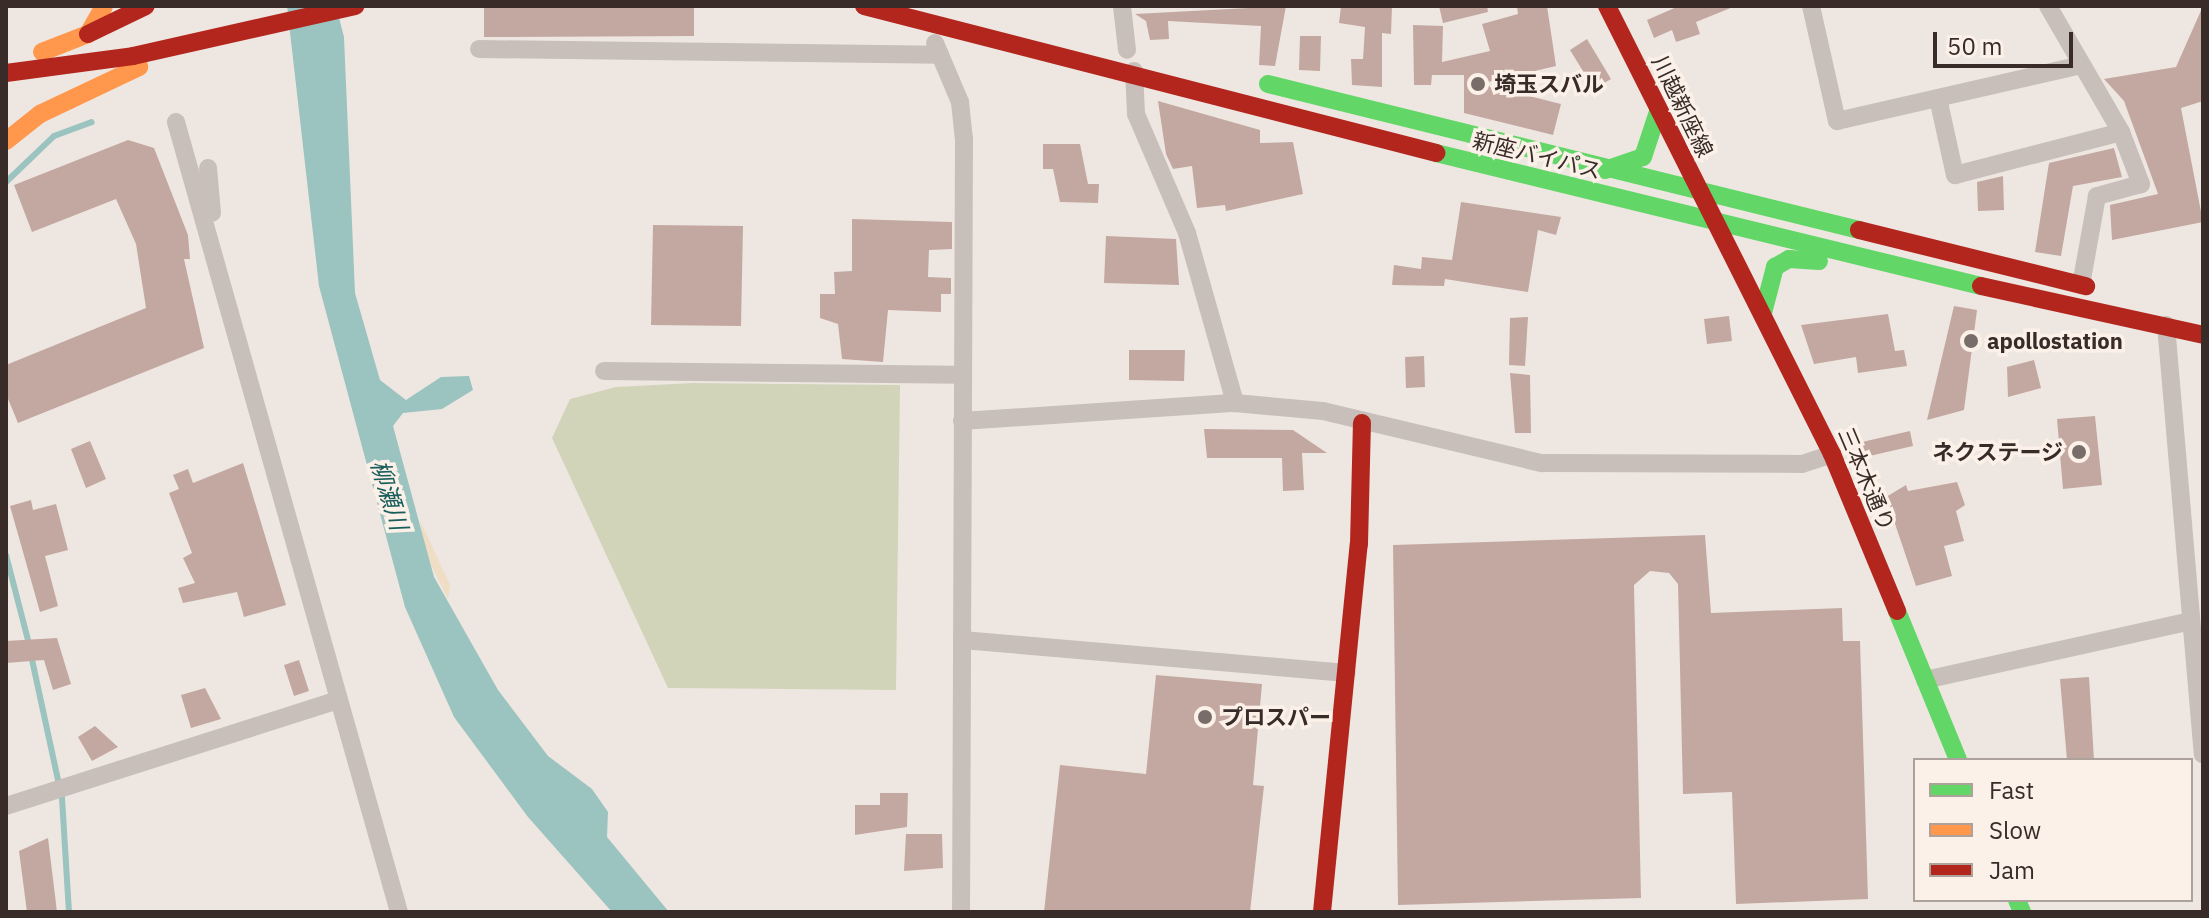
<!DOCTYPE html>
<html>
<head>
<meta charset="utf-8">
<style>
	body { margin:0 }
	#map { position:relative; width:2209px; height:918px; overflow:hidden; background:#eee7e1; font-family:"IBM Plex Sans","Noto Sans JP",sans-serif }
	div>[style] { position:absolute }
	.green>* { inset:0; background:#d2d4ba }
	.sand>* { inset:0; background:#f0ddc6 }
	.water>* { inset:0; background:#9bc3bf }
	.stream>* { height:6px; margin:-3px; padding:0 3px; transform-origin:3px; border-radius:3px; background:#9bc3bf }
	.building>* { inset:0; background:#c3a8a1 }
	.street>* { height:18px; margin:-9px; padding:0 9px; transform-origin:9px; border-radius:9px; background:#c8bfba }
	.fast>* { height:18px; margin:-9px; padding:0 9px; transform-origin:9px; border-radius:9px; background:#63d668 }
	.slow>* { height:18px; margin:-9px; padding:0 9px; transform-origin:9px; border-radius:9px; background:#ff974d }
	.jam>* { height:18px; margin:-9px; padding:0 9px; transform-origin:9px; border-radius:9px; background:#b3261e }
	.dots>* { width:22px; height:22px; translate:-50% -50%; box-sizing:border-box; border:4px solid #fbf1e8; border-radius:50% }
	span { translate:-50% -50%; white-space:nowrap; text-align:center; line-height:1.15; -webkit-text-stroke:7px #fbf1e8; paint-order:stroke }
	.poi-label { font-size:22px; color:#392b28; font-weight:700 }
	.left { translate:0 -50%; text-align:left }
	.right { translate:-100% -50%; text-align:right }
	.street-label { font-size:22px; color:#392b28 }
	.water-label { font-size:24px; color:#195e5c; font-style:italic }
	.frame { position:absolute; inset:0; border:8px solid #392b28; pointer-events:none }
	.legend { position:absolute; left:1913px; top:758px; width:280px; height:144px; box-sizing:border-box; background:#fbf1e8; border:2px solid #ada29b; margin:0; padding:10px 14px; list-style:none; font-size:24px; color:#392b28 }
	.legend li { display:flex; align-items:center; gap:16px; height:40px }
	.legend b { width:40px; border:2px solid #ada29b }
	.scale { position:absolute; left:1933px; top:32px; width:140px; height:36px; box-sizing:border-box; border:4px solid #392b28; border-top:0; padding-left:10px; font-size:24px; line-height:28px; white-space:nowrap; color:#392b28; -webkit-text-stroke:6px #fbf1e8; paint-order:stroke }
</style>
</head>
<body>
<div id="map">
	<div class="green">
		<div style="clip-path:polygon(693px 383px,900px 385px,896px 690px,668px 688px,552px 438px,570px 399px,616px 387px)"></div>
	</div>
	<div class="sand">
		<div style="clip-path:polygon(420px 520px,450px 585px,448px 599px,425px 553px)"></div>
	</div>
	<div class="water">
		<div style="clip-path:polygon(287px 6px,336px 6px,344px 37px,355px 293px,380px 380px,406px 400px,441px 377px,469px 376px,473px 390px,442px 409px,403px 413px,393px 426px,434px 577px,498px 690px,548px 756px,592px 789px,608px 812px,607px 837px,669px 912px,612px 912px,528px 817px,454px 717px,405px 607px,319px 286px)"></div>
	</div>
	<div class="stream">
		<div style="left:6px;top:182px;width:66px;rotate:-43.8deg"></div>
		<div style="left:54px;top:136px;width:40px;rotate:-20.2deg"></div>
		<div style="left:6px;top:555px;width:92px;rotate:75.5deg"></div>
		<div style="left:31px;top:655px;width:146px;rotate:77.8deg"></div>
		<div style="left:62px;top:798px;width:114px;rotate:86.5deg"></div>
	</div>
	<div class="building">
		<div style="clip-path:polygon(484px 6px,694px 6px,694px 36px,484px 37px)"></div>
		<div style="clip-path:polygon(1286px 6px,1275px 66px,1259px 65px,1261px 26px,1168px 21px,1169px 39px,1150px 40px,1146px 21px,1135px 14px)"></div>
		<div style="clip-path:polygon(1341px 6px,1392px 7px,1391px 34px,1382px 33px,1382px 87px,1352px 85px,1351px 59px,1363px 59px,1365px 27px,1339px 23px)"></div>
		<div style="clip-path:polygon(1439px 6px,1487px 6px,1488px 12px,1443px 23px)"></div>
		<div style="clip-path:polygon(1517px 6px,1547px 6px,1556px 66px,1480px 84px,1561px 104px,1553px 135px,1464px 113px,1464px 75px,1432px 75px,1431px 85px,1414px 85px,1413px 25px,1443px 26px,1442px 62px,1490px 51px,1482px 24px,1518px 14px)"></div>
		<div style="clip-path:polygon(1679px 6px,1733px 6px,1733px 7px,1696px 22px,1700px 34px,1676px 42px,1672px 30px,1654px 38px,1647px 20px)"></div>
		<div style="clip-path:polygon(2203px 6px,2203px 101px,2181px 108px,2203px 222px,2112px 240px,2110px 205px,2158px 194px,2124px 101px,2104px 79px,2176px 67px)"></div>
		<div style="clip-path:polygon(1300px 36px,1321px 36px,1320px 71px,1299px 70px)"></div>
		<div style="clip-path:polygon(1587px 39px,1611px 79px,1594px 89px,1570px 50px)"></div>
		<div style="clip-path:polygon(1158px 101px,1260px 130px,1260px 143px,1293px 142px,1303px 194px,1226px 211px,1225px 205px,1197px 208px,1192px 166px,1173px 169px,1166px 154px)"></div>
		<div style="clip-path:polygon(128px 140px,154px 148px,188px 235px,190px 259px,184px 259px,204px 348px,18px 423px,6px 394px,6px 365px,146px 308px,136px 244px,116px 199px,32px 232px,14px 185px)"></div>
		<div style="clip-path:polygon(1043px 144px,1080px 144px,1088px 184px,1099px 184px,1098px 203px,1060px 202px,1053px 169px,1043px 169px)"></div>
		<div style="clip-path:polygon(2114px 148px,2122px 177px,2073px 186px,2061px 256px,2035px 252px,2049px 163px)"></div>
		<div style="clip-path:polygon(2003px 176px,2004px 210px,1978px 211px,1977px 182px)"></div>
		<div style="clip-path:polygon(1461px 202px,1561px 217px,1556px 235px,1538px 230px,1528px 292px,1445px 279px,1444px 286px,1392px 285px,1394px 265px,1421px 269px,1422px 257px,1452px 260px)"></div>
		<div style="clip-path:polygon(852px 219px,952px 222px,952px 249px,929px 250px,928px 277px,951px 278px,951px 294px,941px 294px,941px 312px,888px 310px,883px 362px,842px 359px,838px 324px,820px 318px,820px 294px,835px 294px,834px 272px,852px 271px)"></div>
		<div style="clip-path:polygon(653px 225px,743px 226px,741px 326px,651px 325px)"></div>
		<div style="clip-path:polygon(1106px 236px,1176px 239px,1179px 285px,1104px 283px)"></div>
		<div style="clip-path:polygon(1954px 306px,1977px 310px,1964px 410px,1927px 420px)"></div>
		<div style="clip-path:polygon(1888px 314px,1895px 351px,1904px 350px,1907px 366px,1858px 373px,1856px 357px,1814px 364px,1801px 325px)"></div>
		<div style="clip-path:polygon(1729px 316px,1732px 341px,1707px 344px,1704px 319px)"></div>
		<div style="clip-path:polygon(1528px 317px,1525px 366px,1509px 365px,1510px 318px)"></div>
		<div style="clip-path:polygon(1129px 350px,1185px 350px,1184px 381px,1129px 380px)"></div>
		<div style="clip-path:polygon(1424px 356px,1425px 387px,1406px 388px,1405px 357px)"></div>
		<div style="clip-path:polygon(2034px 360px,2041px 388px,2008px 397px,2007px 367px)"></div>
		<div style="clip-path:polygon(1510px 373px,1530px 375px,1531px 433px,1515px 433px)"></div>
		<div style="clip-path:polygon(2095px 416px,2102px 485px,2063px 489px,2057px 419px)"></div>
		<div style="clip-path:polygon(1204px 429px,1293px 430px,1327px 453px,1302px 453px,1304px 490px,1283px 491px,1282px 458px,1207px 458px)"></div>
		<div style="clip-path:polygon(1910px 431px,1913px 446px,1865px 457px,1862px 442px)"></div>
		<div style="clip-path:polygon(90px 441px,106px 479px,86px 488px,71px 449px)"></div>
		<div style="clip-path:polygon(243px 463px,286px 605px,244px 617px,237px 592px,183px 603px,178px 588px,195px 583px,183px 558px,192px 553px,169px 493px,179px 489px,173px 475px,188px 469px,193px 483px)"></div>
		<div style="clip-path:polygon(1957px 482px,1965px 505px,1956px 511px,1964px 541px,1944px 546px,1952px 576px,1916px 586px,1886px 497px,1906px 485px,1908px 491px)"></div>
		<div style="clip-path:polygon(31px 500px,33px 510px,56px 504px,68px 550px,45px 556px,58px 606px,40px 612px,10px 506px)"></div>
		<div style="clip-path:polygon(1705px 535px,1711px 613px,1842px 608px,1843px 641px,1860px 641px,1868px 899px,1736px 904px,1732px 792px,1683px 794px,1678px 584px,1669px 573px,1650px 571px,1634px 585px,1641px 898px,1398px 905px,1393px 545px)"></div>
		<div style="clip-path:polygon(57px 638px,71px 684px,53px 690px,44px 660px,6px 663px,6px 641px)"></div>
		<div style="clip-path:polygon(299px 660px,309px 691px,294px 696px,284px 665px)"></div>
		<div style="clip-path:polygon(1156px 675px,1262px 684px,1253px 785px,1264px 786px,1250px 912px,1044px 912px,1060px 765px,1146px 774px)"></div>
		<div style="clip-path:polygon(2089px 677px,2094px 760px,2067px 760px,2060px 679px)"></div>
		<div style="clip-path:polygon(205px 688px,221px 719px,191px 728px,181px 695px)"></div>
		<div style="clip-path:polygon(95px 726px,118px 747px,92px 761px,78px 737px)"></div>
		<div style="clip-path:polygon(880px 793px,908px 793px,907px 827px,855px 835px,855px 805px,880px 805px)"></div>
		<div style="clip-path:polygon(906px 834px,942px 834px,943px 868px,904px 871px)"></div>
		<div style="clip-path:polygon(48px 838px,57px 912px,27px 912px,19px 851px)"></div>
	</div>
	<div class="street">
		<div style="left:1122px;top:6px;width:44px;rotate:83.5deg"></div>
		<div style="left:1811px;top:6px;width:118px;rotate:77.3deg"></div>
		<div style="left:1837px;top:121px;width:250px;rotate:-12.9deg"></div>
		<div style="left:2048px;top:6px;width:146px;rotate:59.9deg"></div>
		<div style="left:2121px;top:132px;width:56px;rotate:69deg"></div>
		<div style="left:2141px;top:184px;width:46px;rotate:164.7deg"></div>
		<div style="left:2097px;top:196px;width:90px;rotate:100.2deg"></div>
		<div style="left:935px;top:43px;width:64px;rotate:67deg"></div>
		<div style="left:960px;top:102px;width:36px;rotate:84deg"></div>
		<div style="left:964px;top:138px;width:774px;rotate:90.22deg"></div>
		<div style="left:479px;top:49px;width:461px;rotate:0.7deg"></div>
		<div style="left:1134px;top:71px;width:43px;rotate:87.3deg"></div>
		<div style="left:1136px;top:114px;width:129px;rotate:66.8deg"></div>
		<div style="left:1187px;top:233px;width:177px;rotate:74.2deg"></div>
		<div style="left:1938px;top:98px;width:79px;rotate:77.6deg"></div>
		<div style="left:1955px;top:175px;width:171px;rotate:-14.5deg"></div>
		<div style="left:176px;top:122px;width:821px;rotate:74.24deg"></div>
		<div style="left:208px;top:168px;width:45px;rotate:84.9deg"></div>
		<div style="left:2166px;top:325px;width:431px;rotate:85.1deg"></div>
		<div style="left:604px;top:371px;width:356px;rotate:0.6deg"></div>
		<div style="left:962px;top:421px;width:274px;rotate:-3.8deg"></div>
		<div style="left:1235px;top:403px;width:88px;rotate:5.2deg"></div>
		<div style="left:1323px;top:411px;width:225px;rotate:13.4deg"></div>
		<div style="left:1542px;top:463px;width:260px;rotate:0.2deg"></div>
		<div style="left:1802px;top:464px;width:32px;rotate:-18deg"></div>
		<div style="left:962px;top:640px;width:386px;rotate:4.9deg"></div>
		<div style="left:1925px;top:680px;width:272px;rotate:-12.5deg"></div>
		<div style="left:6px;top:806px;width:349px;rotate:-17.7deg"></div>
	</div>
	<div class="fast">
		<div style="left:1268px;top:84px;width:609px;rotate:13.88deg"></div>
		<div style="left:1436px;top:153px;width:561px;rotate:13.71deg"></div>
		<div style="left:1605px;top:170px;width:40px;rotate:-18.9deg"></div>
		<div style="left:1643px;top:157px;width:47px;rotate:-71.6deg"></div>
		<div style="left:1763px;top:313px;width:48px;rotate:-75.4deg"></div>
		<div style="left:1775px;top:267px;width:16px;rotate:-30deg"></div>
		<div style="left:1789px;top:259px;width:30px;rotate:4deg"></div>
		<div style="left:1897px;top:611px;width:161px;rotate:67.7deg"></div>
		<div style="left:2017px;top:900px;width:13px;rotate:67deg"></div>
	</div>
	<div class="slow">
		<div style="left:42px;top:52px;width:49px;rotate:-21.4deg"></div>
		<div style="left:88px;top:34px;width:32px;rotate:-60deg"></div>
		<div style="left:6px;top:141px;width:43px;rotate:-38.5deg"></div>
		<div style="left:40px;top:114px;width:110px;rotate:-25.4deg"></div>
	</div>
	<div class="jam">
		<div style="left:864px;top:6px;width:591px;rotate:14.41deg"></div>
		<div style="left:1607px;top:6px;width:501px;rotate:63.33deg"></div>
		<div style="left:1832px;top:454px;width:170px;rotate:67.5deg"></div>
		<div style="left:88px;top:34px;width:64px;rotate:-25.8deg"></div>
		<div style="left:6px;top:73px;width:128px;rotate:-7.6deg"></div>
		<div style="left:133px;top:56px;width:228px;rotate:-12.7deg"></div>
		<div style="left:1859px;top:230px;width:234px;rotate:13.9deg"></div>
		<div style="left:1981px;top:286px;width:227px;rotate:12.4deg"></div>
		<div style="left:1322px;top:912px;width:370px;rotate:-84.3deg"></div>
		<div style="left:1359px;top:544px;width:121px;rotate:-88.6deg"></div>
	</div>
	<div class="dots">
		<div style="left:1478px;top:84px;background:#786d69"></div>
		<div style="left:1971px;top:341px;background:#786d69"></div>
		<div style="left:2079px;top:452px;background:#786d69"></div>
		<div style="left:1205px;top:717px;background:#786d69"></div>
	</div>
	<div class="poi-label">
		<span class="left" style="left:1494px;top:84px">埼玉スバル</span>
		<span class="left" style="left:1987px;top:341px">apollostation</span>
		<span class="right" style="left:2063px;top:452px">ネクステージ</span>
		<span class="left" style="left:1221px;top:717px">プロスパー</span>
	</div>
	<div class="street-label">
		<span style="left:1683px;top:106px;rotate:64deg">川越新座線</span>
		<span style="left:1537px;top:155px;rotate:14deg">新座バイパス</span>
		<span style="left:1867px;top:479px;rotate:67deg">三本木通り</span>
	</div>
	<div class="water-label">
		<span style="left:389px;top:495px;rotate:73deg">柳瀬川</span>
	</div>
	<div class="frame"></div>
	<ul class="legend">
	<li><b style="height:10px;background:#63d668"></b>Fast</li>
	<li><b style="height:10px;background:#ff974d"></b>Slow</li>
	<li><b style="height:10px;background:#b3261e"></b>Jam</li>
	</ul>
	<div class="scale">50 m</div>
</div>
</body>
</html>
